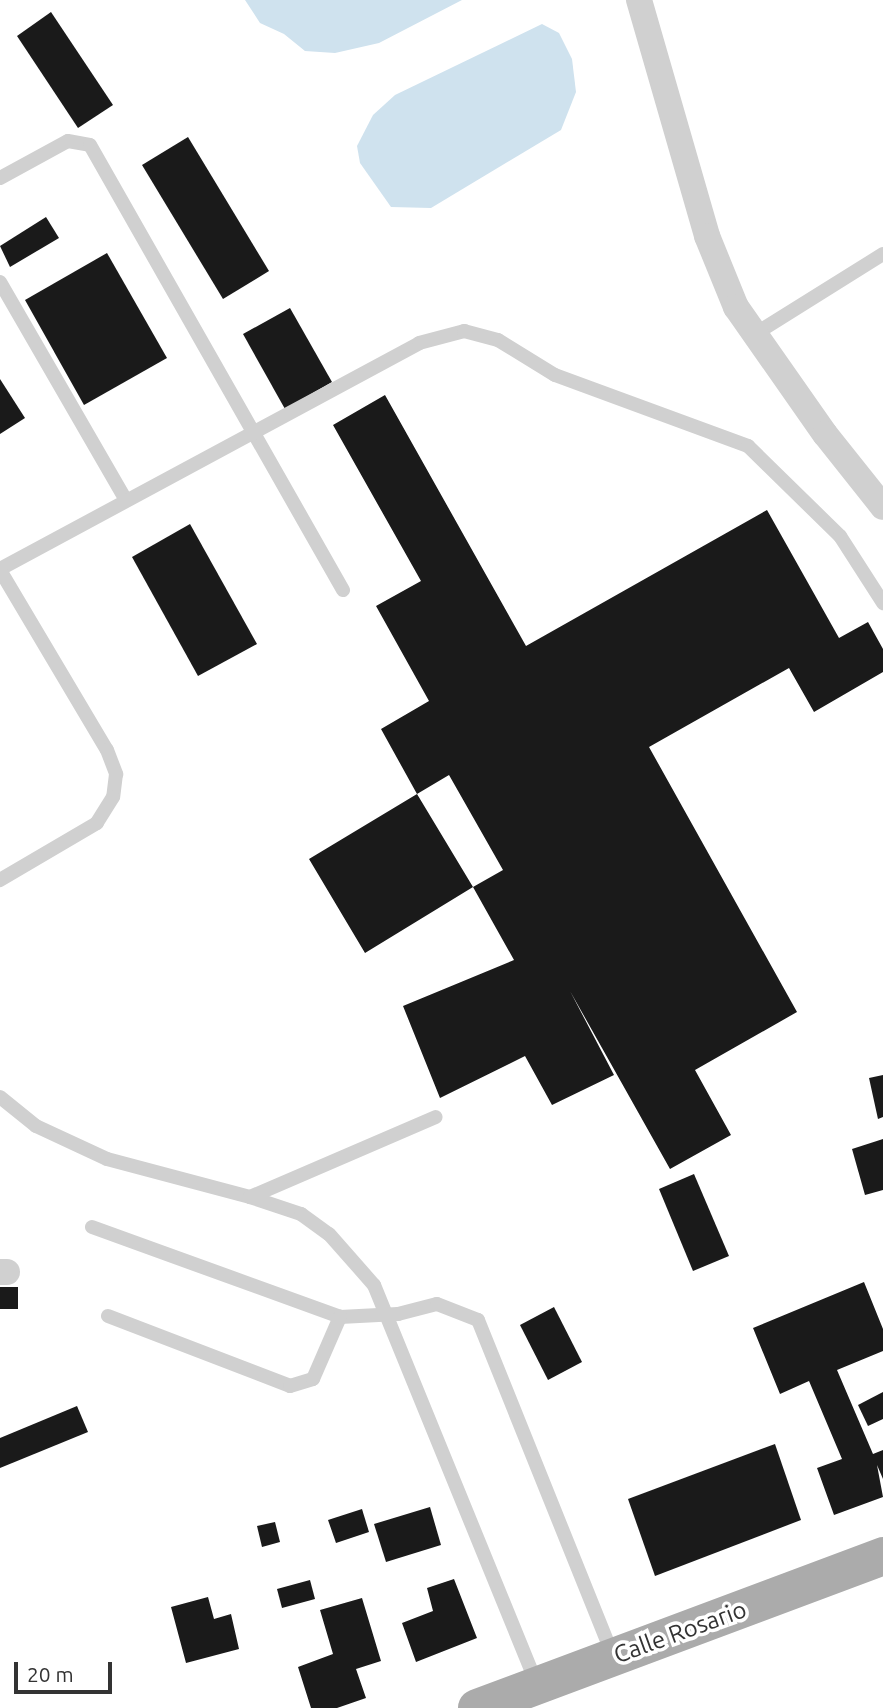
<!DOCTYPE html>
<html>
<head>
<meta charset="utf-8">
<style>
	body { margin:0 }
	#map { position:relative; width:883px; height:1708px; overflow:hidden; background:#fff; font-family:Ubuntu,sans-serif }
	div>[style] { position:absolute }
	.water>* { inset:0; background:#cfe2ee }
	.building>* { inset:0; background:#1a1a1a }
	.service>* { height:14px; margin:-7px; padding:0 7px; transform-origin:7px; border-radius:7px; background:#d0d0d0 }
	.minor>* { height:26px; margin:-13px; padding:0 13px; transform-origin:13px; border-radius:13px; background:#d0d0d0 }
	.primary>* { height:38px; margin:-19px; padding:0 19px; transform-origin:19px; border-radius:19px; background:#ababab }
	span { translate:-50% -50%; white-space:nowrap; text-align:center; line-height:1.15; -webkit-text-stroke:7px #fff; paint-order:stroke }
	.street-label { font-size:24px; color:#333 }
	.scale { position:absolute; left:14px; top:1662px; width:98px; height:32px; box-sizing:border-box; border:4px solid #333; border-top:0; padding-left:9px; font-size:21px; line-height:24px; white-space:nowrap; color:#333; -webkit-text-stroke:5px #fff; paint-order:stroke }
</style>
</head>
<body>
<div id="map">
	<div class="water">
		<div style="clip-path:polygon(245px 0,462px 0,379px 43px,335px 53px,305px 51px,284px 34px,260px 23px)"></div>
		<div style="clip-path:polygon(542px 24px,559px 33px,572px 59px,576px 92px,561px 130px,431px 208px,391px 207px,360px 163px,357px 146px,373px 115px,395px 95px)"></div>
	</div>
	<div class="building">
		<div style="clip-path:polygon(51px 12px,113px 105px,78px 128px,17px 36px)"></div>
		<div style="clip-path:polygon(188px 137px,269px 271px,223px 299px,142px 165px)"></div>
		<div style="clip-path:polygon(46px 217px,59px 238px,10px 267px,0 246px)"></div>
		<div style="clip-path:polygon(107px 253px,167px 358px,84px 405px,25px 300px)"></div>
		<div style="clip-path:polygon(290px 308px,332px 382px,285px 409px,243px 334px)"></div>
		<div style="clip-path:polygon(0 379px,25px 418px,0 434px)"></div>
		<div style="clip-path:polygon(385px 395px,526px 646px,767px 510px,839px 638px,868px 622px,883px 649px,883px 672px,814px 712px,789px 668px,649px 747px,797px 1012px,695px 1070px,731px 1135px,670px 1169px,570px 991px,614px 1075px,552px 1105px,525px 1056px,440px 1098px,403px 1006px,514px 960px,473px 887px,503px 870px,449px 775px,417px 794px,473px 887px,365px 953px,309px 859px,417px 794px,381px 729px,429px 701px,376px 606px,421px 581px,333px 425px)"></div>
		<div style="clip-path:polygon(190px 524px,257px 644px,198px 676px,132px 557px)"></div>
		<div style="clip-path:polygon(883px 1075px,883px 1117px,878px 1119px,869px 1078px)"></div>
		<div style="clip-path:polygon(883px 1139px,883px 1190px,865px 1195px,852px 1149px)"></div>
		<div style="clip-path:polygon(694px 1174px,729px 1256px,693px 1271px,659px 1189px)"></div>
		<div style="clip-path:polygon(864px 1282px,883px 1329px,883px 1351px,837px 1370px,873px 1454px,883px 1450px,883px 1479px,877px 1465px,883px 1497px,834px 1515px,817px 1468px,842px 1459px,809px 1381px,780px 1394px,753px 1328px)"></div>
		<div style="clip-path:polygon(0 1287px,18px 1287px,18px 1309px,0 1309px)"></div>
		<div style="clip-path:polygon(554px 1307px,582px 1362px,548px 1380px,520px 1325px)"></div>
		<div style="clip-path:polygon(883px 1392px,883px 1419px,868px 1426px,858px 1405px)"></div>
		<div style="clip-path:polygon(77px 1406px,88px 1432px,0 1468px,0 1438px)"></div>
		<div style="clip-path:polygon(775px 1444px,801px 1520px,655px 1576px,628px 1499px)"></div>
		<div style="clip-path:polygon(430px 1507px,441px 1545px,386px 1562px,374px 1524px)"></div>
		<div style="clip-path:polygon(362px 1509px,369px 1532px,336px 1543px,328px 1520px)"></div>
		<div style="clip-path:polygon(275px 1522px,280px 1542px,262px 1547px,257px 1526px)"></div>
		<div style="clip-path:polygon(454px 1579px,477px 1638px,416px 1662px,402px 1623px,433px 1611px,427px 1588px)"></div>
		<div style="clip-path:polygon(310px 1580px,315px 1599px,282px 1608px,277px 1589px)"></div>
		<div style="clip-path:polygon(208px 1597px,214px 1619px,231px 1614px,239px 1649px,186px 1663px,171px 1607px)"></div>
		<div style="clip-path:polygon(362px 1598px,381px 1661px,356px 1669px,366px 1698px,337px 1708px,311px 1708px,298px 1667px,333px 1654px,320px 1610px)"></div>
	</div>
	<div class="service">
		<div style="left:0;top:178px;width:77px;rotate:-28.6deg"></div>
		<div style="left:68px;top:141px;width:22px;rotate:10deg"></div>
		<div style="left:90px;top:145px;width:512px;rotate:60.38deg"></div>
		<div style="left:0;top:282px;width:252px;rotate:60deg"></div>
		<div style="left:755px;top:334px;width:151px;rotate:-32deg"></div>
		<div style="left:0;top:569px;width:476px;rotate:-28.3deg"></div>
		<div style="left:419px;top:343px;width:47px;rotate:-14.9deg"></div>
		<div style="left:464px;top:331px;width:35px;rotate:15deg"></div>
		<div style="left:498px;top:340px;width:67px;rotate:31.6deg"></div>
		<div style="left:555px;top:375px;width:206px;rotate:20.2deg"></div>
		<div style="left:748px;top:446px;width:129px;rotate:44.4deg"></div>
		<div style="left:840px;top:536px;width:80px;rotate:57.3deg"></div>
		<div style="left:0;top:570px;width:209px;rotate:59.3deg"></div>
		<div style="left:107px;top:750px;width:26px;rotate:69deg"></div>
		<div style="left:116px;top:774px;width:23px;rotate:97deg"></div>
		<div style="left:113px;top:797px;width:31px;rotate:122deg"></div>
		<div style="left:97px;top:823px;width:113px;rotate:149.6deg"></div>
		<div style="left:0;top:1097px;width:46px;rotate:38.9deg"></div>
		<div style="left:36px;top:1126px;width:78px;rotate:24.9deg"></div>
		<div style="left:107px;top:1159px;width:148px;rotate:14.9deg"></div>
		<div style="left:250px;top:1197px;width:54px;rotate:18.4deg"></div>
		<div style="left:301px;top:1214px;width:34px;rotate:36deg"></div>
		<div style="left:329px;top:1234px;width:68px;rotate:48.6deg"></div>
		<div style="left:374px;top:1285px;width:431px;rotate:67.8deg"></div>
		<div style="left:250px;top:1197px;width:202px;rotate:-23.3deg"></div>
		<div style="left:92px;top:1227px;width:264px;rotate:19.9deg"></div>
		<div style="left:340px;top:1317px;width:58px;rotate:-3deg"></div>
		<div style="left:398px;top:1314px;width:40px;rotate:-14.4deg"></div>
		<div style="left:437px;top:1304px;width:44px;rotate:21.3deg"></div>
		<div style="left:478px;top:1320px;width:361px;rotate:68.1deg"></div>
		<div style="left:108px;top:1316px;width:195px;rotate:21deg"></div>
		<div style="left:290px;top:1386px;width:24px;rotate:-17deg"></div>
		<div style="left:313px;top:1379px;width:68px;rotate:-66.5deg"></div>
	</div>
	<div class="minor">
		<div style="left:639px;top:0;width:246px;rotate:73.9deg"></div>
		<div style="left:707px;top:236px;width:77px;rotate:67.8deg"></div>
		<div style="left:736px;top:307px;width:155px;rotate:55deg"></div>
		<div style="left:825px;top:434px;width:93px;rotate:51.5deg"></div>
		<div style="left:0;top:1272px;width:7px"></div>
	</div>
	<div class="primary">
		<div style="left:477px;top:1708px;width:434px;rotate:-20.5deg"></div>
	</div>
	<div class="street-label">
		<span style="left:680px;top:1632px;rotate:-20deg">Calle Rosario</span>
	</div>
	<div class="scale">20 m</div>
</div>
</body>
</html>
